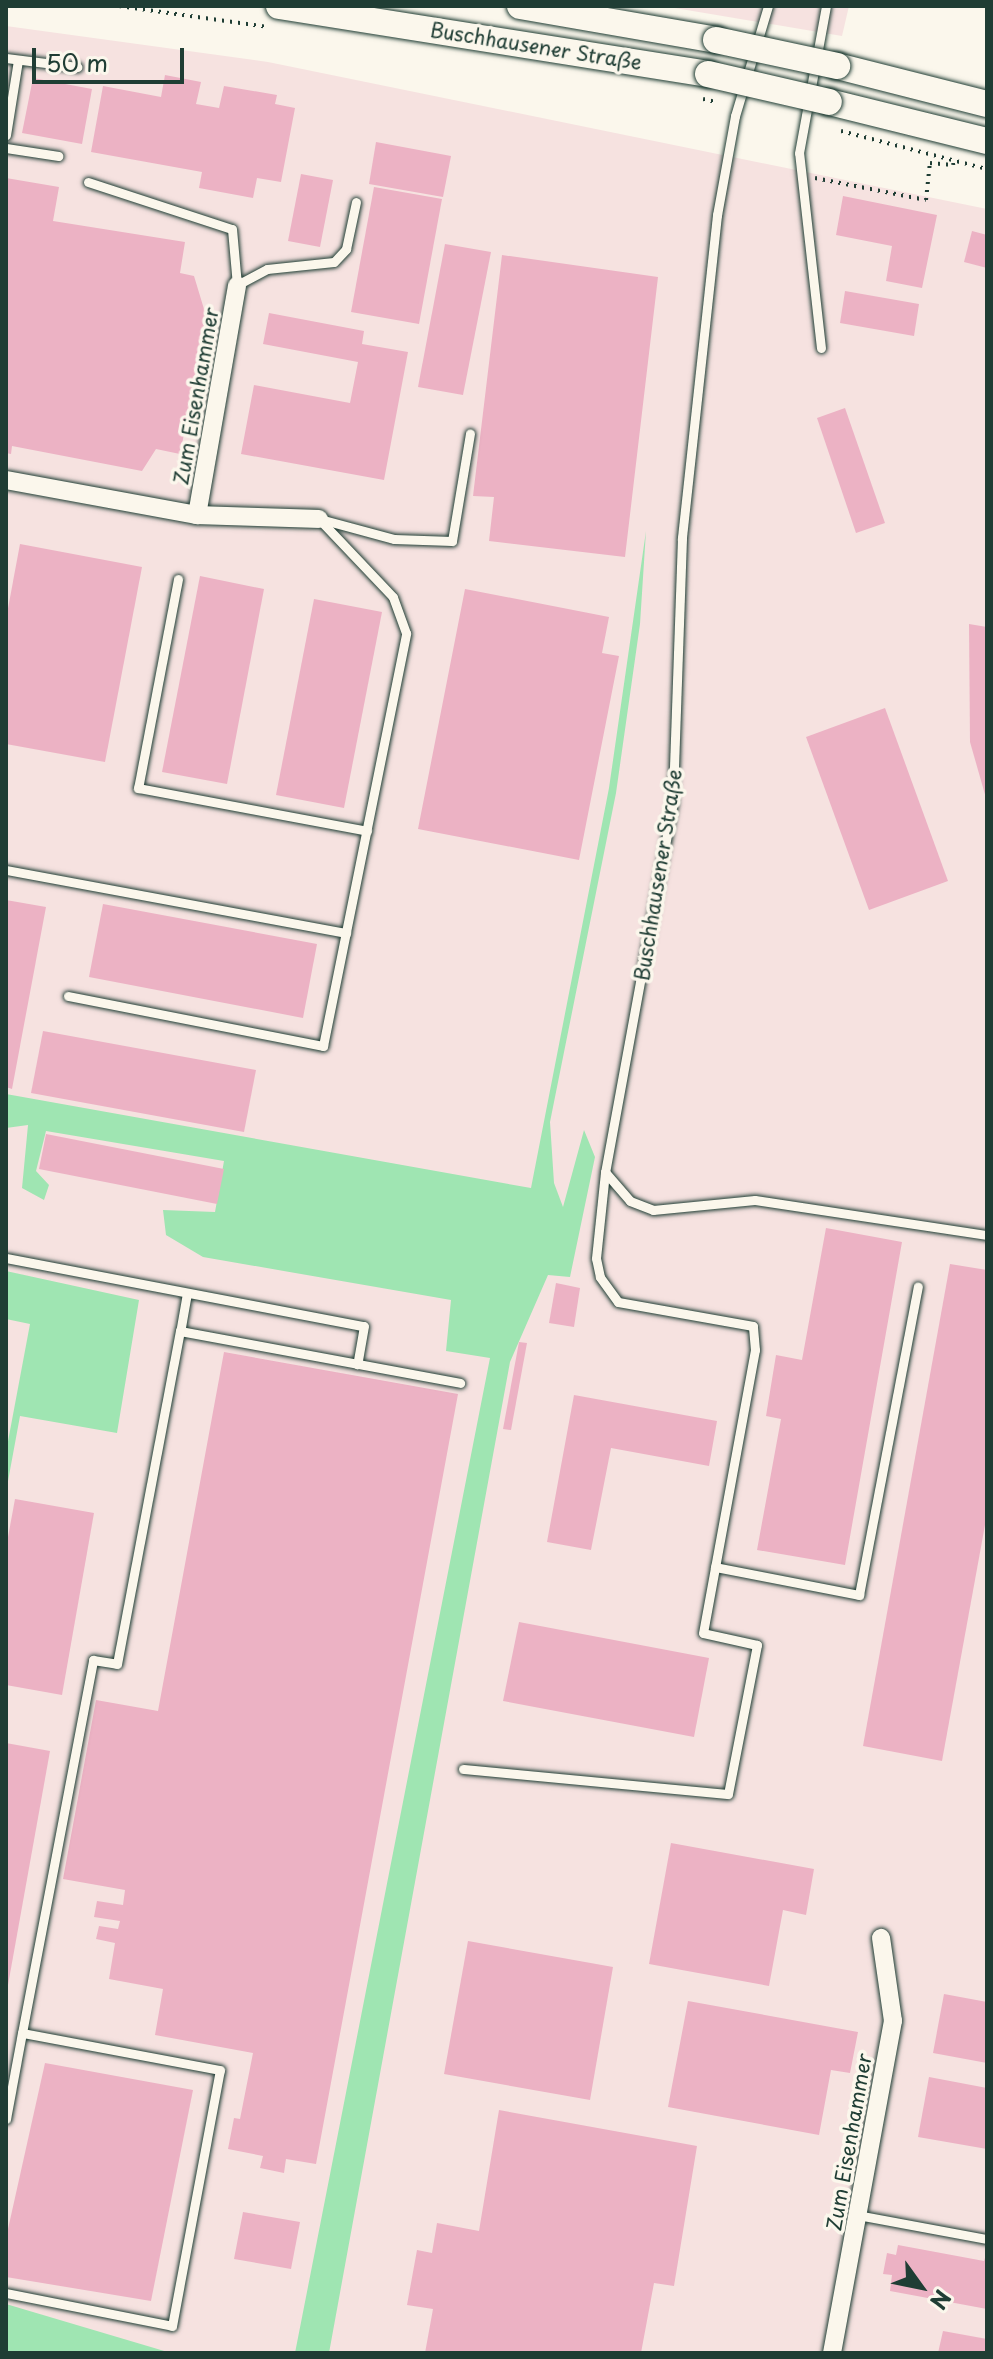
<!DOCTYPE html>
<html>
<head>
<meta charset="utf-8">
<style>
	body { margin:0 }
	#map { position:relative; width:993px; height:2359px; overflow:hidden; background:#fbf7ec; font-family:"Playpen Sans",sans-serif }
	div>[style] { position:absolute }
	.built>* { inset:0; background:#f6e2e0 }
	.green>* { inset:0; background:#9fe5b2 }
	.building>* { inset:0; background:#ecb2c4 }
	.path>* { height:4px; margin-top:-2px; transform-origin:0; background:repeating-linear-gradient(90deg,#1f3d34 0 2px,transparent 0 8px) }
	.roads { filter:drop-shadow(0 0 2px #1f3d34) drop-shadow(0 0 2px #1f3d34) }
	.lane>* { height:9px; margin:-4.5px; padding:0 4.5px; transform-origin:4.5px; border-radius:4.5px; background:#fbf7ec }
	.street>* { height:18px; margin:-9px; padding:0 9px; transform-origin:9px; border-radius:9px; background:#fbf7ec }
	.secondary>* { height:26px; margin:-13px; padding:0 13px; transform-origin:13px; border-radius:13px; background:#fbf7ec }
	.path-bridge>* { height:4px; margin-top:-2px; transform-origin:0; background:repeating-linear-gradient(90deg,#1f3d34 0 2px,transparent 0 8px) }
	.bridges { filter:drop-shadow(0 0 2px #1f3d34) drop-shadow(0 0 2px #1f3d34) }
	.secondary-bridge>* { height:26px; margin:-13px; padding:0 13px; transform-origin:13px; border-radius:13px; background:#fbf7ec }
	span { translate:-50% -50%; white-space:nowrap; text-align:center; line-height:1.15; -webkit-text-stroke:7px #fbf7ec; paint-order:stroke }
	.street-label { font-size:20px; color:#1f3d34 }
	.frame { position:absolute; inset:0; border:8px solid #1f3d34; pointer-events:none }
	.north { position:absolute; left:881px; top:2247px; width:80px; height:80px; -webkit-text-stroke:6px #fbf7ec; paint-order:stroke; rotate:123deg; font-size:22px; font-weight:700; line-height:32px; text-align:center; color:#1f3d34 }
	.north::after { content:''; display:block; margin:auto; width:28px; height:36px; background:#1f3d34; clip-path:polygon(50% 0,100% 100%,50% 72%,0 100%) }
	.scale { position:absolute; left:32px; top:48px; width:152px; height:36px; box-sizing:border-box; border:4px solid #1f3d34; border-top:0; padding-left:10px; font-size:24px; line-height:28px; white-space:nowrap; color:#1f3d34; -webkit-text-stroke:6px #fbf7ec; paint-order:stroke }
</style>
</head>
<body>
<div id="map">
	<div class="built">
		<div style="clip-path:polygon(663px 6px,849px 6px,842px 36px)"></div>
		<div style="clip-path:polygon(6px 26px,268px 62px,987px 209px,987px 2353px,6px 2353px)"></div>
	</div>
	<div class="green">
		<div style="clip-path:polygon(646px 531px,640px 624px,616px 793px,550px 1122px,554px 1183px,563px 1207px,584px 1130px,595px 1157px,570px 1277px,548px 1275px,510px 1362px,329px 2353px,295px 2353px,490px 1358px,446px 1351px,451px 1300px,203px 1257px,166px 1235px,163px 1210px,215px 1212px,224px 1161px,46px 1131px,36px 1171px,49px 1185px,44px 1200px,22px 1188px,28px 1125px,6px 1128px,6px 1094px,531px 1188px,609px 788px)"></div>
		<div style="clip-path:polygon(6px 1271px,139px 1300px,117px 1433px,20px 1416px,6px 1492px,6px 1452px,30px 1324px,6px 1319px)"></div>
		<div style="clip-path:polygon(6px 2304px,171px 2353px,6px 2353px)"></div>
	</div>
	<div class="building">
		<div style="clip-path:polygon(165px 75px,201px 82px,196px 104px,219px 108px,224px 86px,277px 95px,275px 104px,295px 108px,281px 182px,257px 178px,253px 198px,199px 188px,202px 172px,91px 152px,103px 86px,161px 97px)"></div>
		<div style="clip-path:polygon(33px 78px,92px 89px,82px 144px,22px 133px)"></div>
		<div style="clip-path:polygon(376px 142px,451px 156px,443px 197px,369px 184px)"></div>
		<div style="clip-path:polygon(301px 174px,333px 180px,320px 247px,288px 241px)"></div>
		<div style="clip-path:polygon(6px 178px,59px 187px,53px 221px,185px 242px,180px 273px,194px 276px,207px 319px,180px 454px,156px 449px,142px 471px,12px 446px,11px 454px,6px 453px)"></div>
		<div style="clip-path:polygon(374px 187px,442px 199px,419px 324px,351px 312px)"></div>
		<div style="clip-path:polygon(843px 196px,937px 215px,922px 288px,886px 281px,892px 246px,836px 235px)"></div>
		<div style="clip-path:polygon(972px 231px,987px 235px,987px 268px,964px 262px)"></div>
		<div style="clip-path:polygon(445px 244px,491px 252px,463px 395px,418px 387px)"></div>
		<div style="clip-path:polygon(502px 255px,658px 277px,625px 557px,489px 541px,494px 497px,473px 496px)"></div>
		<div style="clip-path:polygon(845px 291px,919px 304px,914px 336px,840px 323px)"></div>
		<div style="clip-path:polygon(269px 313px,364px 331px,362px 344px,408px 352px,384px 480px,241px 454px,254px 385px,350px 403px,358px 362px,263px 344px)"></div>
		<div style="clip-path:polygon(845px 408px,885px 523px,856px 533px,817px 418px)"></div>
		<div style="clip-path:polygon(20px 544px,142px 567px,105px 762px,6px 744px,6px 619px)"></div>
		<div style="clip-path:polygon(200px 576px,264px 589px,227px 784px,162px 772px)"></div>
		<div style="clip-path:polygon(465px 589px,609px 617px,602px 653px,619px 656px,579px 860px,418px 829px)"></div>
		<div style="clip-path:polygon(314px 599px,382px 612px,344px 808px,276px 795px)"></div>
		<div style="clip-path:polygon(969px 624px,987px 627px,986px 798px,970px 742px)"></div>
		<div style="clip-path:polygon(885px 708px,948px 881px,869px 910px,806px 737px)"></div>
		<div style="clip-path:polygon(6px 900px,46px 907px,12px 1089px,6px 1087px)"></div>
		<div style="clip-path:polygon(103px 904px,317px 944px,303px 1018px,89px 977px)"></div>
		<div style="clip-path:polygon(43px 1031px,256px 1070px,244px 1132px,31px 1093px)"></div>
		<div style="clip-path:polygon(46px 1134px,224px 1169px,217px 1204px,39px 1169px)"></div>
		<div style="clip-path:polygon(826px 1228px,902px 1242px,845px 1565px,757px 1550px,781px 1419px,766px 1416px,776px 1355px,802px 1360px)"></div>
		<div style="clip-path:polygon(950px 1264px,987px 1270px,987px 1514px,942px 1761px,863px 1746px)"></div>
		<div style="clip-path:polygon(556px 1283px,580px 1288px,574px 1327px,549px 1323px)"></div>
		<div style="clip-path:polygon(519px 1342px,527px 1343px,511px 1430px,503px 1429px)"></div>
		<div style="clip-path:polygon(224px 1352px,458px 1394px,316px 2164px,286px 2159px,284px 2173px,260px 2168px,263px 2156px,228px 2149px,234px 2118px,240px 2119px,253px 2053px,155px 2035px,163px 1989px,109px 1979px,115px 1943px,96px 1939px,99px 1926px,118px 1929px,120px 1921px,94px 1917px,97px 1901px,123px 1905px,125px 1890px,63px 1879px,96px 1700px,158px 1711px)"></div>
		<div style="clip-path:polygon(574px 1395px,717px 1421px,709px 1466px,611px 1448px,591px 1550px,547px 1542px)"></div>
		<div style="clip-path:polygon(15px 1499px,94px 1513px,62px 1695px,6px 1685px,6px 1548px)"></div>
		<div style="clip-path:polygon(519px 1622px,709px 1658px,694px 1737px,503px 1701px)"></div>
		<div style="clip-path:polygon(6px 1743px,50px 1751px,8px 1985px,6px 1985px)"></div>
		<div style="clip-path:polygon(671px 1843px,814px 1869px,806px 1915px,783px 1910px,769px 1986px,649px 1964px)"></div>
		<div style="clip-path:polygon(468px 1941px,613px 1967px,590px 2100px,444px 2074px)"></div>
		<div style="clip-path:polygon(944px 1994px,987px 2002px,987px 2063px,933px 2053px)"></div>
		<div style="clip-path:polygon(688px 2001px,858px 2032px,850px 2073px,831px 2070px,819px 2135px,668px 2107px)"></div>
		<div style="clip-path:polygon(45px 2063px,193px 2090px,151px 2301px,6px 2277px,6px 2238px)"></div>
		<div style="clip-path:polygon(929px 2077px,987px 2088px,987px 2149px,918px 2137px)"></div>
		<div style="clip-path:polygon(499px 2110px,697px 2146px,674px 2286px,654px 2283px,641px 2353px,425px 2353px,433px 2309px,407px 2305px,417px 2250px,432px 2253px,437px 2223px,479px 2231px)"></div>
		<div style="clip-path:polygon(243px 2212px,300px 2222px,291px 2269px,234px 2259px)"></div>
		<div style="clip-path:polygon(898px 2245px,984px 2261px,987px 2251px,987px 2309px,890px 2291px,892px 2275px,883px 2274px,887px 2253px,896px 2255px)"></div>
		<div style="clip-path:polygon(943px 2331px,987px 2339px,987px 2353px,938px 2353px)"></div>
	</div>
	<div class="path">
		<div style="left:119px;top:6px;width:150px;rotate:8deg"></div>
		<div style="left:841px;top:131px;width:151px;rotate:14.6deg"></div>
		<div style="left:815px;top:178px;width:113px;rotate:11.2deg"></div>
		<div style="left:926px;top:200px;width:37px;rotate:-84deg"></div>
		<div style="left:930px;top:163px;width:23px;rotate:5deg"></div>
		<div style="left:953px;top:165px;width:4px;rotate:-76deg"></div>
	</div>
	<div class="roads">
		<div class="lane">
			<div style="left:768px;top:6px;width:115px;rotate:106.7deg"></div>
			<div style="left:735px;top:116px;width:101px;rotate:100.3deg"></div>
			<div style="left:717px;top:215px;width:325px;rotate:96.2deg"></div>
			<div style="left:682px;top:538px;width:264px;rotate:92deg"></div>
			<div style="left:673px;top:802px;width:376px;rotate:100.4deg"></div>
			<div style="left:605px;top:1172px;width:38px;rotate:49deg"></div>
			<div style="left:630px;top:1201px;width:25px;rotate:21deg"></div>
			<div style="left:653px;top:1210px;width:102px;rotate:-5.6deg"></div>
			<div style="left:755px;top:1200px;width:235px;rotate:8.6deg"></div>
			<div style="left:6px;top:58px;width:72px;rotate:7.2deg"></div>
			<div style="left:6px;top:135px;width:76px;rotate:-80.9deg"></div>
			<div style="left:6px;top:148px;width:53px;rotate:8.7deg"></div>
			<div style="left:88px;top:182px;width:151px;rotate:18.1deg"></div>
			<div style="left:232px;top:229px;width:56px;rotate:84.9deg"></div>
			<div style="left:237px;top:285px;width:34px;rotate:-28deg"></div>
			<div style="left:267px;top:269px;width:67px;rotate:-6deg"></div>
			<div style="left:334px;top:262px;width:18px;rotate:-47deg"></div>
			<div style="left:346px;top:249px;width:48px;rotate:-78deg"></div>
			<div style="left:821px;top:348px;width:196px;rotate:-96.4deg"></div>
			<div style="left:799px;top:153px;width:149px;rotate:-79.6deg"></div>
			<div style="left:320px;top:519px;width:77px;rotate:15.1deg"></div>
			<div style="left:394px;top:539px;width:58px;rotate:2deg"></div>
			<div style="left:452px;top:541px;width:109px;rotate:-80.5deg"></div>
			<div style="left:178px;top:579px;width:213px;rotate:100.8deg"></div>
			<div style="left:138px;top:788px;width:233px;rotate:10.6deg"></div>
			<div style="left:6px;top:870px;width:346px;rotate:10.5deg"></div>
			<div style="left:68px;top:996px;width:260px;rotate:11.1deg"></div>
			<div style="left:323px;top:1046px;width:421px;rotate:-78.6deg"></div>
			<div style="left:406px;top:633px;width:38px;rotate:-110deg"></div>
			<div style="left:393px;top:597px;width:108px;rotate:-133.5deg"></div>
			<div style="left:6px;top:1258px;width:364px;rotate:10.8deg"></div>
			<div style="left:364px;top:1326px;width:39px;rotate:100deg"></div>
			<div style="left:187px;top:1293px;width:39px;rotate:100deg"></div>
			<div style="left:180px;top:1331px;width:285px;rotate:10.5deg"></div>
			<div style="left:715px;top:1567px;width:147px;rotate:11deg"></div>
			<div style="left:859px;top:1595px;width:314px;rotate:-79.2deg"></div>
			<div style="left:463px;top:1769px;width:266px;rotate:5.4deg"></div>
			<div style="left:728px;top:1794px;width:152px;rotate:-79deg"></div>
			<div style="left:757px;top:1645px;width:55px;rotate:-167.5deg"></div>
			<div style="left:703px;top:1633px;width:288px;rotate:-79.6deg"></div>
			<div style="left:755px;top:1350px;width:24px;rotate:-95deg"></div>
			<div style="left:753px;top:1326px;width:137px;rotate:-169.9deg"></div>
			<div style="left:618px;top:1302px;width:31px;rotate:-126deg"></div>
			<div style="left:600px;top:1277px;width:19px;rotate:-102deg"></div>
			<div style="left:596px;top:1258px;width:86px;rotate:-84deg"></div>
			<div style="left:6px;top:2119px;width:87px;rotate:-79.5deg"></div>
			<div style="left:857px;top:2215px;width:132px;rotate:10.5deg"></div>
			<div style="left:6px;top:2293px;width:169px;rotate:11.2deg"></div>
			<div style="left:172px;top:2326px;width:260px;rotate:-79.4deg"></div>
			<div style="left:220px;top:2070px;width:201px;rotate:-169.4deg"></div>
			<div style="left:22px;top:2033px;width:380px;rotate:-79.2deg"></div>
			<div style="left:93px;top:1660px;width:24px;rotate:9deg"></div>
			<div style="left:117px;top:1664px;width:339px;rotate:-79.3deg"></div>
		</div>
		<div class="street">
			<div style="left:6px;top:480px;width:194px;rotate:10.4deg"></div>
			<div style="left:197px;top:515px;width:233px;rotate:-80.1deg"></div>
			<div style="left:197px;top:515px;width:122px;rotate:1.9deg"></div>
			<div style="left:832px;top:2353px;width:338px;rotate:-79.6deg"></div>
			<div style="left:893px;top:2021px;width:84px;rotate:-98.2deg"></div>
		</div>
		<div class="secondary">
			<div style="left:279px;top:6px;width:434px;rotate:9deg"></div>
			<div style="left:520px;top:6px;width:199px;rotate:9.8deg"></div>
			<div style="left:837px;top:66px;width:155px;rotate:14.2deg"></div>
			<div style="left:829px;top:102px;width:163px;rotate:13.9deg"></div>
		</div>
	</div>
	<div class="path-bridge">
		<div style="left:703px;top:99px;width:13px;rotate:13deg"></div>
	</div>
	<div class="bridges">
		<div class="secondary-bridge">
			<div style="left:716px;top:40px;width:124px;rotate:12.1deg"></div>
			<div style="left:708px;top:74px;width:124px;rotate:13deg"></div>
		</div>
	</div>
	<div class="street-label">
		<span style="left:536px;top:46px;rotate:9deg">Buschhausener Straße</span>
		<span style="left:196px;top:396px;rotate:-80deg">Zum Eisenhammer</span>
		<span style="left:658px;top:875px;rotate:-81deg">Buschhausener Straße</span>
		<span style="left:849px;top:2142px;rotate:-80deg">Zum Eisenhammer</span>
	</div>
	<div class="frame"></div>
	<div class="north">N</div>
	<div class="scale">50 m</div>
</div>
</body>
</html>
